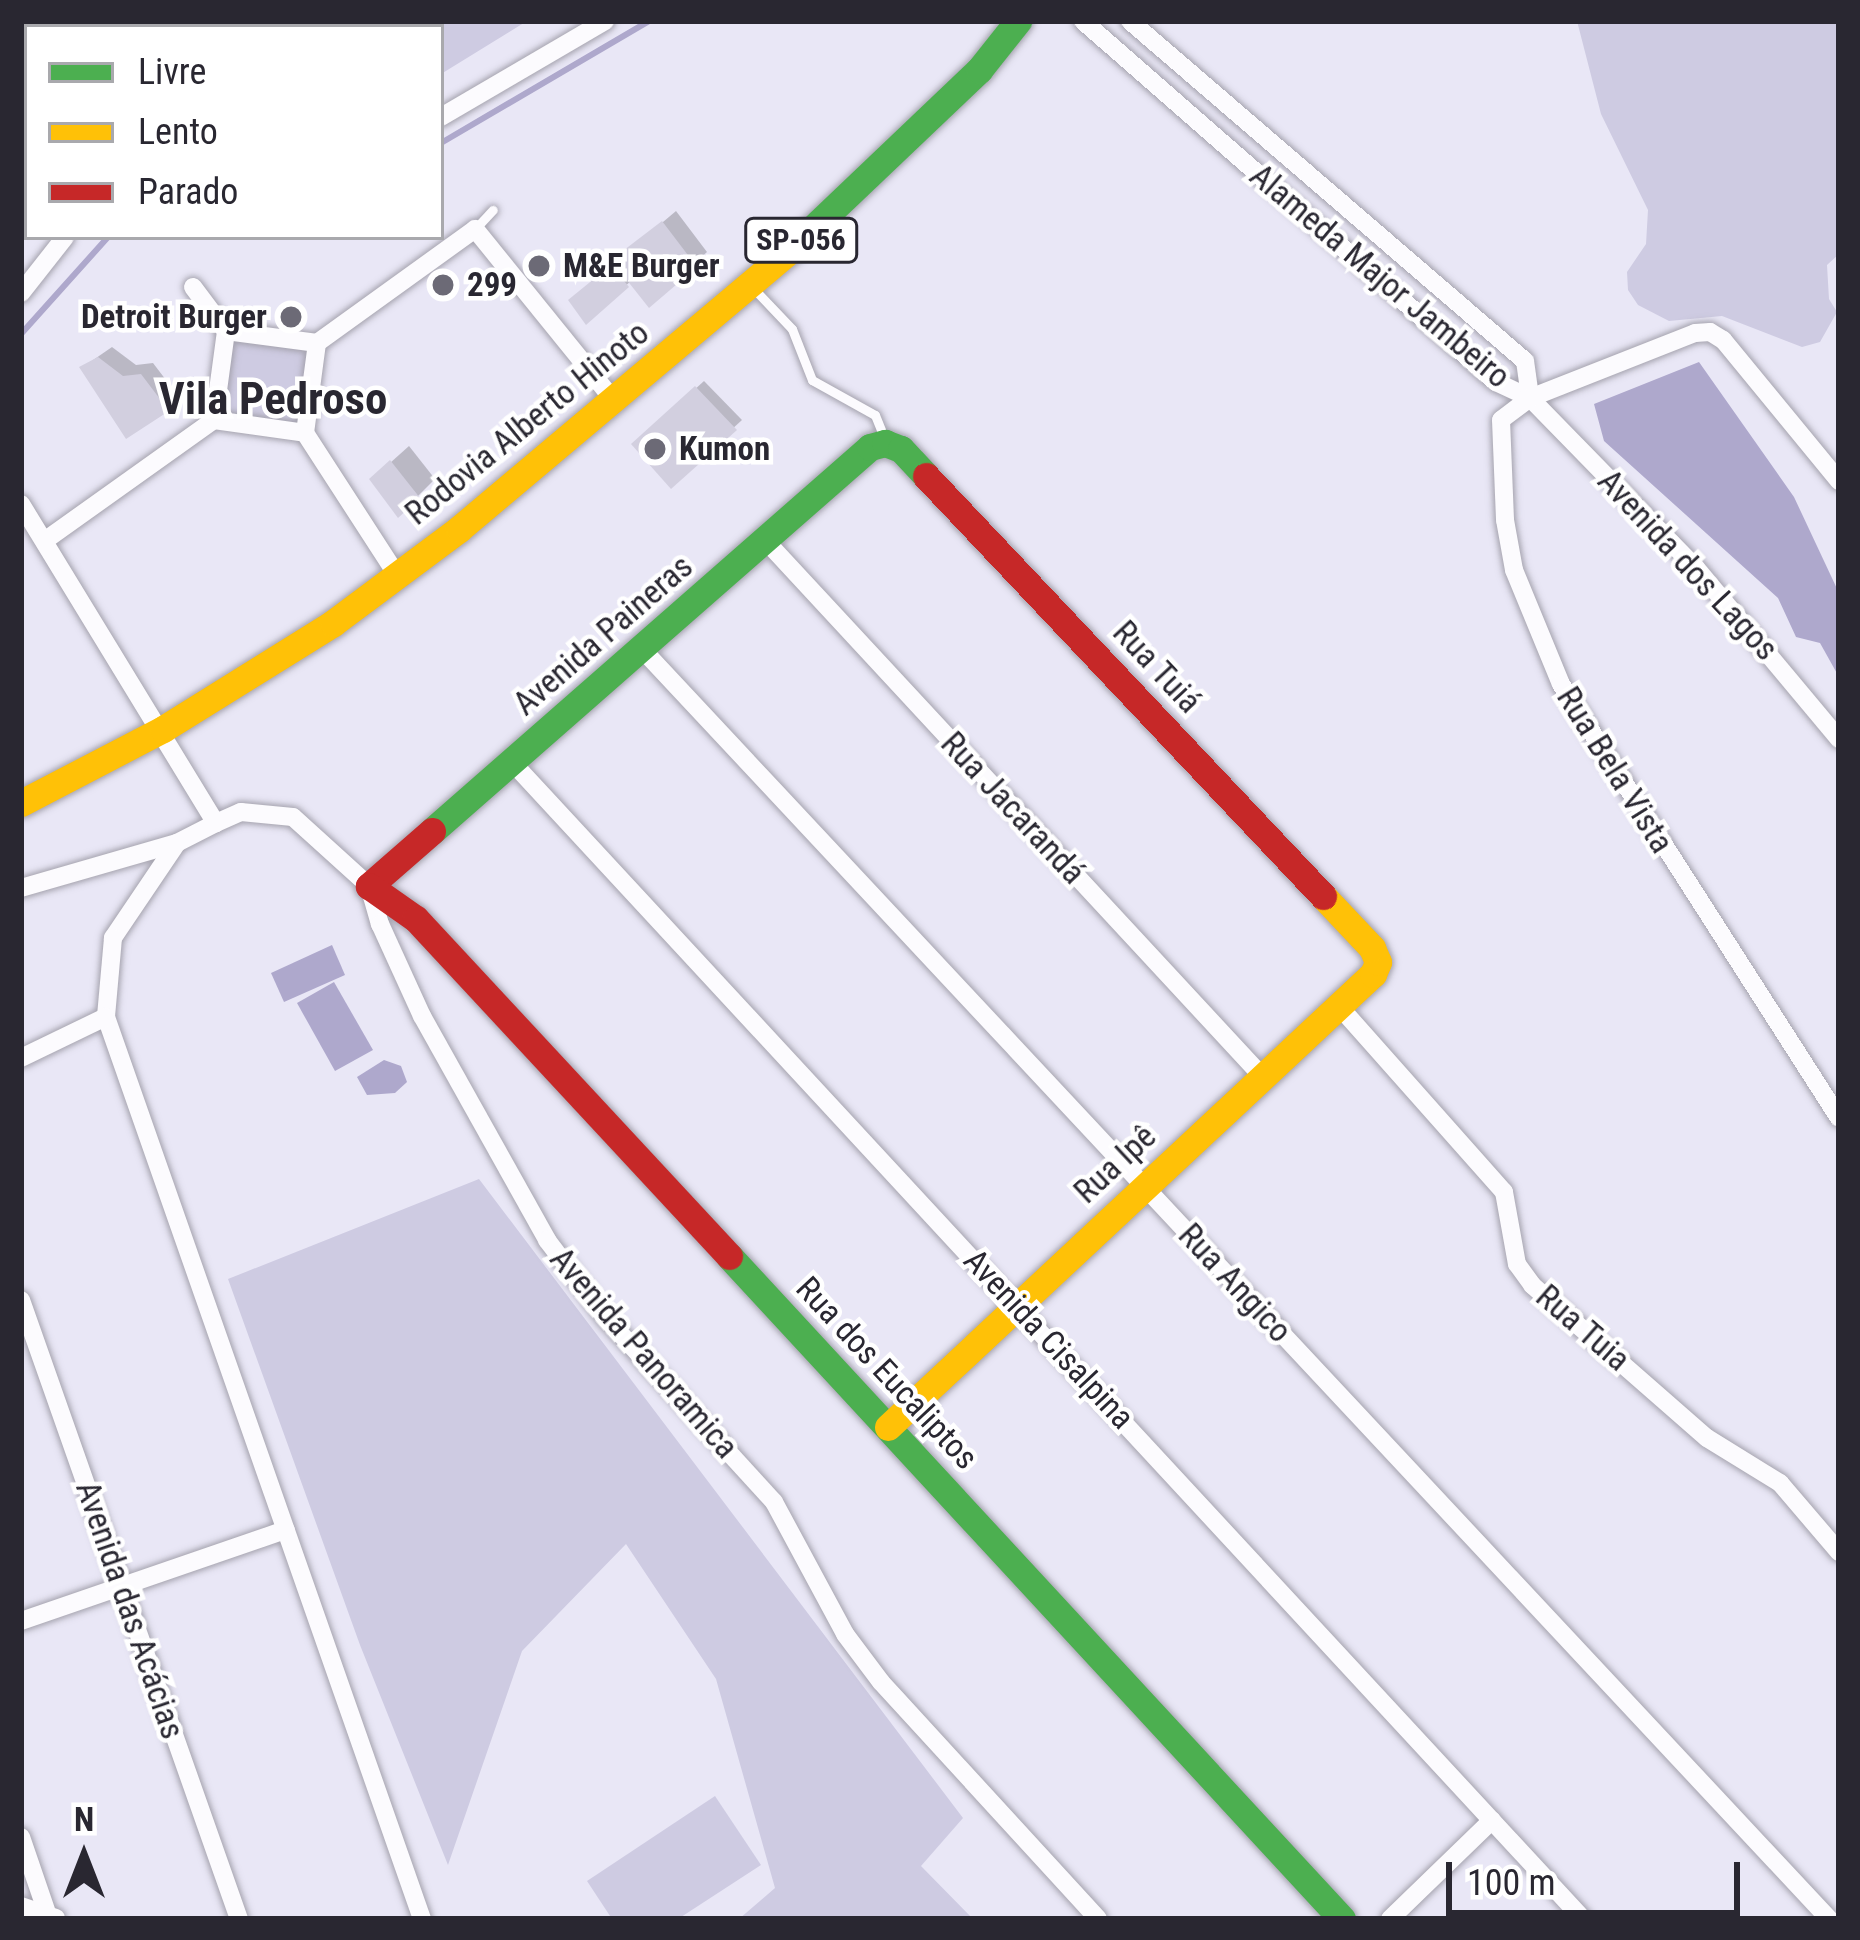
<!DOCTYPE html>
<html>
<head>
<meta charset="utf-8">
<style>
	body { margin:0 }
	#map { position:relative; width:1860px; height:1940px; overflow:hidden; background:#e9e7f6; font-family:"Roboto Condensed",sans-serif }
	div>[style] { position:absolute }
	.green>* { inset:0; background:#cecbe2 }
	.water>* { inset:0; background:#aea8cc }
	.shadow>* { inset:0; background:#0003 }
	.stream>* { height:6px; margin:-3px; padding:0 3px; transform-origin:3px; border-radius:3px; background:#aea8cc }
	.building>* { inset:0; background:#d2cfdf }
	.roads { filter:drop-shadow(0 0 3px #a5a3ae) drop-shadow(0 0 3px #a5a3ae) }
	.lane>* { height:9px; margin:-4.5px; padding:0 4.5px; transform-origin:4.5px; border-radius:4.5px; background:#fcfbfe }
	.street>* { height:18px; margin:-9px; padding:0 9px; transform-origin:9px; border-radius:9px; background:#fcfbfe }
	.fast>* { height:27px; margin:-13.5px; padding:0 13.5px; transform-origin:13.5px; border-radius:13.5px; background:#4caf50 }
	.slow>* { height:27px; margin:-13.5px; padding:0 13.5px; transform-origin:13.5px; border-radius:13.5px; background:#ffc107 }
	.jam>* { height:27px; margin:-13.5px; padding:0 13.5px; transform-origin:13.5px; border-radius:13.5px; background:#c62828 }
	.dots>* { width:33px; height:33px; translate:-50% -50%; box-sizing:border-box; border:6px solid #fff; border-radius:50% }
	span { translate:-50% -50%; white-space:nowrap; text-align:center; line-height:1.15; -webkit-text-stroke:9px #fff; paint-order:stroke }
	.shield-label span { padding:3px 9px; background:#fff; border:3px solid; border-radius:9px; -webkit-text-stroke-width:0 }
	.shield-label { font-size:30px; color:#292731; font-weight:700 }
	.poi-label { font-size:33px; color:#292731; font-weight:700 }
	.left { translate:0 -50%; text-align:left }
	.right { translate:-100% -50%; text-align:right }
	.street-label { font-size:33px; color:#292731 }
	.district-label { font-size:45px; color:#292731; font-weight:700 }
	.frame { position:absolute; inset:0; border:24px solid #292731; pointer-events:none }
	.legend { position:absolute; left:24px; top:24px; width:420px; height:216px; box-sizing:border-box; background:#fff; border:3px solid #a9a9ad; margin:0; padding:15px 21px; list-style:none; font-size:36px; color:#292731 }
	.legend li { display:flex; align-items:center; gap:24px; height:60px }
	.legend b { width:60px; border:3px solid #a9a9ad }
	.north { position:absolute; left:24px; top:1796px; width:120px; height:120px; -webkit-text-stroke:9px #fff; paint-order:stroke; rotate:0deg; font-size:33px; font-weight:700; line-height:48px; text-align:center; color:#292731 }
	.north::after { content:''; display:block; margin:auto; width:42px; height:54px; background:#292731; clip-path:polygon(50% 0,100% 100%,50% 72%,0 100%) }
	.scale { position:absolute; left:1446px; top:1862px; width:294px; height:54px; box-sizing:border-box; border:6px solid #292731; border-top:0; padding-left:15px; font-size:36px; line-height:42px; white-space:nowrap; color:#292731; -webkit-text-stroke:9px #fff; paint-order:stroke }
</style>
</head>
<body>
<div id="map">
	<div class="green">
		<div style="clip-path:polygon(21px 21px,527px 21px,441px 74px,441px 27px,27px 27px,27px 231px,21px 235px)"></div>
		<div style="clip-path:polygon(1577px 21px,1839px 21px,1839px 254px,1827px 265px,1829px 299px,1837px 312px,1820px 342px,1802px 347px,1722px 316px,1669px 321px,1638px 305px,1628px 290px,1627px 272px,1646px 244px,1648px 210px,1601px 114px)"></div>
		<div style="clip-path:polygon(232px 338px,309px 348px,299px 426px,222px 415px)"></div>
		<div style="clip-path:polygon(479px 1179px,963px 1818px,921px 1866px,973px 1919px,739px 1919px,775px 1888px,716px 1679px,626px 1544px,522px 1651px,448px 1865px,360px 1645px,228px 1279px)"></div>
		<div style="clip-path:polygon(715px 1796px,761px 1865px,678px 1919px,612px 1919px,587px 1881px)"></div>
	</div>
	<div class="water">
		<div style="clip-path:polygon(1699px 362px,1794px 497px,1839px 593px,1839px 677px,1820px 643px,1796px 637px,1778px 598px,1604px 441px,1594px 404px)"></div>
		<div style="clip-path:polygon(332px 945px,345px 975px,284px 1002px,271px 973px)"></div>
		<div style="clip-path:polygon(334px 982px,373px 1050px,335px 1071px,297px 1003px)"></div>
		<div style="clip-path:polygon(384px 1060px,401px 1066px,407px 1082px,395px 1093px,367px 1095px,357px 1077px)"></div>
	</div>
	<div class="shadow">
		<div style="clip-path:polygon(676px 211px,707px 252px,649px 304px,631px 281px,586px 320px,579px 293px)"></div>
		<div style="clip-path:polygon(112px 347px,136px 365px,153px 363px,179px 397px,167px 409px,83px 367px)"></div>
		<div style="clip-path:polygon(704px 381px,742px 420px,671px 485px,635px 444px)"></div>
		<div style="clip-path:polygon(409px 446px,435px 479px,418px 496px,390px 463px)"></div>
	</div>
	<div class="stream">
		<div style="left:441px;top:143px;width:241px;rotate:-30.4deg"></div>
		<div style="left:21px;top:334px;width:130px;rotate:-48.1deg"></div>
	</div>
	<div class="building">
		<div style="clip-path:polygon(662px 221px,697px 267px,649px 308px,611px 260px)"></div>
		<div style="clip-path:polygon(611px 265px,629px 287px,586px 325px,568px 300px)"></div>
		<div style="clip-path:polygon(98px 357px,123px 376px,141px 374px,169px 411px,126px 439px,79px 367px)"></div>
		<div style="clip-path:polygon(695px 386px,737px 430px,671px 489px,631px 444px)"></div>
		<div style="clip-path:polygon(390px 460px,420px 498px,398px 518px,369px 479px)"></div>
	</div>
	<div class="roads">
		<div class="lane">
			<div style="left:475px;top:229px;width:26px;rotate:-47deg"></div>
			<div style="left:755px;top:290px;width:54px;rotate:46.5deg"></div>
			<div style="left:792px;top:329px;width:55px;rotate:68.6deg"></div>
			<div style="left:812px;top:380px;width:72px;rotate:29.1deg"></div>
			<div style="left:875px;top:415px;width:24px;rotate:68deg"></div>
		</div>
		<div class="street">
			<div style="left:1083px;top:21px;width:549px;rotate:41.16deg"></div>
			<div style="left:1496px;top:382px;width:38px;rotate:25deg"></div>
			<div style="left:1530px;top:398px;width:238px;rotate:45.7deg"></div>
			<div style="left:1696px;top:568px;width:223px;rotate:50.1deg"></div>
			<div style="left:1130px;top:21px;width:521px;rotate:40.72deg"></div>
			<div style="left:1525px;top:361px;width:37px;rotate:82deg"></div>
			<div style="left:441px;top:117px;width:190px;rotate:-30.3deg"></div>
			<div style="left:193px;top:287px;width:55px;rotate:53.1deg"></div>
			<div style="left:21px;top:293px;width:71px;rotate:-51.8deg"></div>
			<div style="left:226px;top:331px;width:92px;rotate:7.5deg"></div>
			<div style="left:317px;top:343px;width:195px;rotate:-35.8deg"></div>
			<div style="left:475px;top:229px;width:216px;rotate:51deg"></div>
			<div style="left:214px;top:420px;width:92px;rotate:8.1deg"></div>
			<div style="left:214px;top:420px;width:90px;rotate:-82.3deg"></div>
			<div style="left:305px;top:433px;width:169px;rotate:57.1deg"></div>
			<div style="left:305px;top:433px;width:91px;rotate:-82.4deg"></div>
			<div style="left:1839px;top:481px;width:183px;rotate:-129.4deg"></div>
			<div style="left:1723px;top:340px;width:15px;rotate:-148deg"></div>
			<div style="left:1710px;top:332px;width:15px;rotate:176deg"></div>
			<div style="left:1695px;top:333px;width:177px;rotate:158.5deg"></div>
			<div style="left:1530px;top:398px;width:36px;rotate:143deg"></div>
			<div style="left:1501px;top:420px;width:100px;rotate:87.7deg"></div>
			<div style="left:1505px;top:520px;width:51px;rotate:79.8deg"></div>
			<div style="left:1514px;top:570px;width:123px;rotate:67.6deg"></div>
			<div style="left:1561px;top:684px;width:515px;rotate:57.36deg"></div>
			<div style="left:21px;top:504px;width:374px;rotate:58.6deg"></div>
			<div style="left:216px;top:823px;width:44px;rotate:152.9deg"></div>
			<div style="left:177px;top:843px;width:162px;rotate:163.9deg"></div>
			<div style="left:47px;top:539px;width:205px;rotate:-35.5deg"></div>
			<div style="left:765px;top:540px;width:730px;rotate:47.17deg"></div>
			<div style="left:641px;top:648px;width:1740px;rotate:46.93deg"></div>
			<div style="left:512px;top:762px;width:1577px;rotate:47.21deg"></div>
			<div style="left:216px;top:823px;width:27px;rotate:-24deg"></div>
			<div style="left:241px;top:812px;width:52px;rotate:5.5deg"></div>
			<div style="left:293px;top:817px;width:103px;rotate:42.2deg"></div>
			<div style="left:369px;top:886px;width:40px;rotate:74deg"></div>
			<div style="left:380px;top:924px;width:101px;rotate:65.5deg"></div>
			<div style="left:422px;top:1016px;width:257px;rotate:60.8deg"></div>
			<div style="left:547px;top:1240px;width:98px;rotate:52.9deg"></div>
			<div style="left:606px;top:1318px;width:249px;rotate:47.6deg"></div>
			<div style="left:774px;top:1502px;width:150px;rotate:61.7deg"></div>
			<div style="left:845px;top:1634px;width:60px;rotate:53.1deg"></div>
			<div style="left:881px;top:1682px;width:321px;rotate:47.5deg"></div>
			<div style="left:177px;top:843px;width:115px;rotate:124deg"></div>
			<div style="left:113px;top:938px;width:79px;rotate:95.1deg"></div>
			<div style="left:106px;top:1017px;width:956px;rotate:70.69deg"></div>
			<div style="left:1338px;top:1005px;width:250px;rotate:48.4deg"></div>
			<div style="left:1504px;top:1192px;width:73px;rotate:79.8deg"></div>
			<div style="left:1517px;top:1264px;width:26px;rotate:54deg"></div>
			<div style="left:1532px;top:1285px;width:232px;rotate:41.2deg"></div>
			<div style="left:1707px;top:1438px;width:86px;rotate:31.7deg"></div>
			<div style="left:1780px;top:1483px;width:91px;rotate:49.5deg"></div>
			<div style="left:21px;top:1058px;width:94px;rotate:-25.8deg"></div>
			<div style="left:21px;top:1300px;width:656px;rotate:70.6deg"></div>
			<div style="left:21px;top:1621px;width:280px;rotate:-19deg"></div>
			<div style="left:21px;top:1837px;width:83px;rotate:71.1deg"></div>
			<div style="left:21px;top:1906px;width:37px;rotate:19deg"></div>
			<div style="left:1390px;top:1919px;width:142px;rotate:-44.1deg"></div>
		</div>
		<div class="fast">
			<div style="left:791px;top:249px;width:260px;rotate:-43.6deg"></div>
			<div style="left:979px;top:70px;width:63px;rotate:-51.5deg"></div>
			<div style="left:432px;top:831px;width:582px;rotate:-41.24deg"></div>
			<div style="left:870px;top:447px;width:16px;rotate:-15deg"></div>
			<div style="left:885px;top:443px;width:17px;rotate:21deg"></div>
			<div style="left:901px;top:449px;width:37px;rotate:47deg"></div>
			<div style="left:729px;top:1256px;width:903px;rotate:47.24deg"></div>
		</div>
		<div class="slow">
			<div style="left:21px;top:803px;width:160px;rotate:-27.5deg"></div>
			<div style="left:163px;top:729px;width:200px;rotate:-31.9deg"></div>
			<div style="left:333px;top:623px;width:157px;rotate:-36.7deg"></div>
			<div style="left:459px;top:529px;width:434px;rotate:-40.1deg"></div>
			<div style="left:888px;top:1427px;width:664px;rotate:-43.05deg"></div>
			<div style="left:1373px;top:974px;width:13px;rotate:-67deg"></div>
			<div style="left:1378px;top:962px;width:15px;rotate:-113deg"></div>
			<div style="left:1372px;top:948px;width:71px;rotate:-133.3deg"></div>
		</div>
		<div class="jam">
			<div style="left:926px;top:476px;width:578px;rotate:46.61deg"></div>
			<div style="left:432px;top:831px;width:84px;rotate:138.9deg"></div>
			<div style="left:369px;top:886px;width:57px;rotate:35.1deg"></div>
			<div style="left:416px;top:919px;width:460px;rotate:47.1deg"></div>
		</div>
	</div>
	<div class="dots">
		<div style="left:539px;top:266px;background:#6c6a76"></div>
		<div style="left:443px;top:285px;background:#6c6a76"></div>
		<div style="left:291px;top:317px;background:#6c6a76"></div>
		<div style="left:655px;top:449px;background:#6c6a76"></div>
	</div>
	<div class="shield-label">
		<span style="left:801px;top:240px">SP-056</span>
	</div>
	<div class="poi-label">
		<span class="left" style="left:563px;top:266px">M&amp;E Burger</span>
		<span class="left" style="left:467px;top:285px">299</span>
		<span class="right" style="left:267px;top:317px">Detroit Burger</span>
		<span class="left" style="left:679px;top:449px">Kumon</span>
	</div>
	<div class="street-label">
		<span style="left:1380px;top:276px;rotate:40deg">Alameda Major Jambeiro</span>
		<span style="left:527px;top:423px;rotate:-39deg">Rodovia Alberto Hinoto</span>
		<span style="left:1688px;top:565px;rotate:47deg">Avenida dos Lagos</span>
		<span style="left:603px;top:635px;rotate:-41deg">Avenida Paineras</span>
		<span style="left:1157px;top:667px;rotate:47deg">Rua Tuiá</span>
		<span style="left:1615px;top:770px;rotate:58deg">Rua Bela Vista</span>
		<span style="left:1013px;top:808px;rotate:47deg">Rua Jacarandá</span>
		<span style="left:1115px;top:1164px;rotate:-43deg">Rua Ipê</span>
		<span style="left:1235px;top:1283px;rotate:47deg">Rua Angico</span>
		<span style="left:1583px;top:1328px;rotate:41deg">Rua Tuia</span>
		<span style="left:1049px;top:1339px;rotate:47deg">Avenida Cisalpina</span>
		<span style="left:644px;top:1353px;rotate:49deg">Avenida Panoramica</span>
		<span style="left:887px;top:1373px;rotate:47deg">Rua dos Eucaliptos</span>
		<span style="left:130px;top:1610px;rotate:71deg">Avenida das Acácias</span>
	</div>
	<div class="district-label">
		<span style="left:273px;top:399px">Vila Pedroso</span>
	</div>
	<div class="frame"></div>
	<ul class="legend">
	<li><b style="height:15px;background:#4caf50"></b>Livre</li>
	<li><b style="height:15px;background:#ffc107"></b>Lento</li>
	<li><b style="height:15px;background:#c62828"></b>Parado</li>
	</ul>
	<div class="north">N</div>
	<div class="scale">100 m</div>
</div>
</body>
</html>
